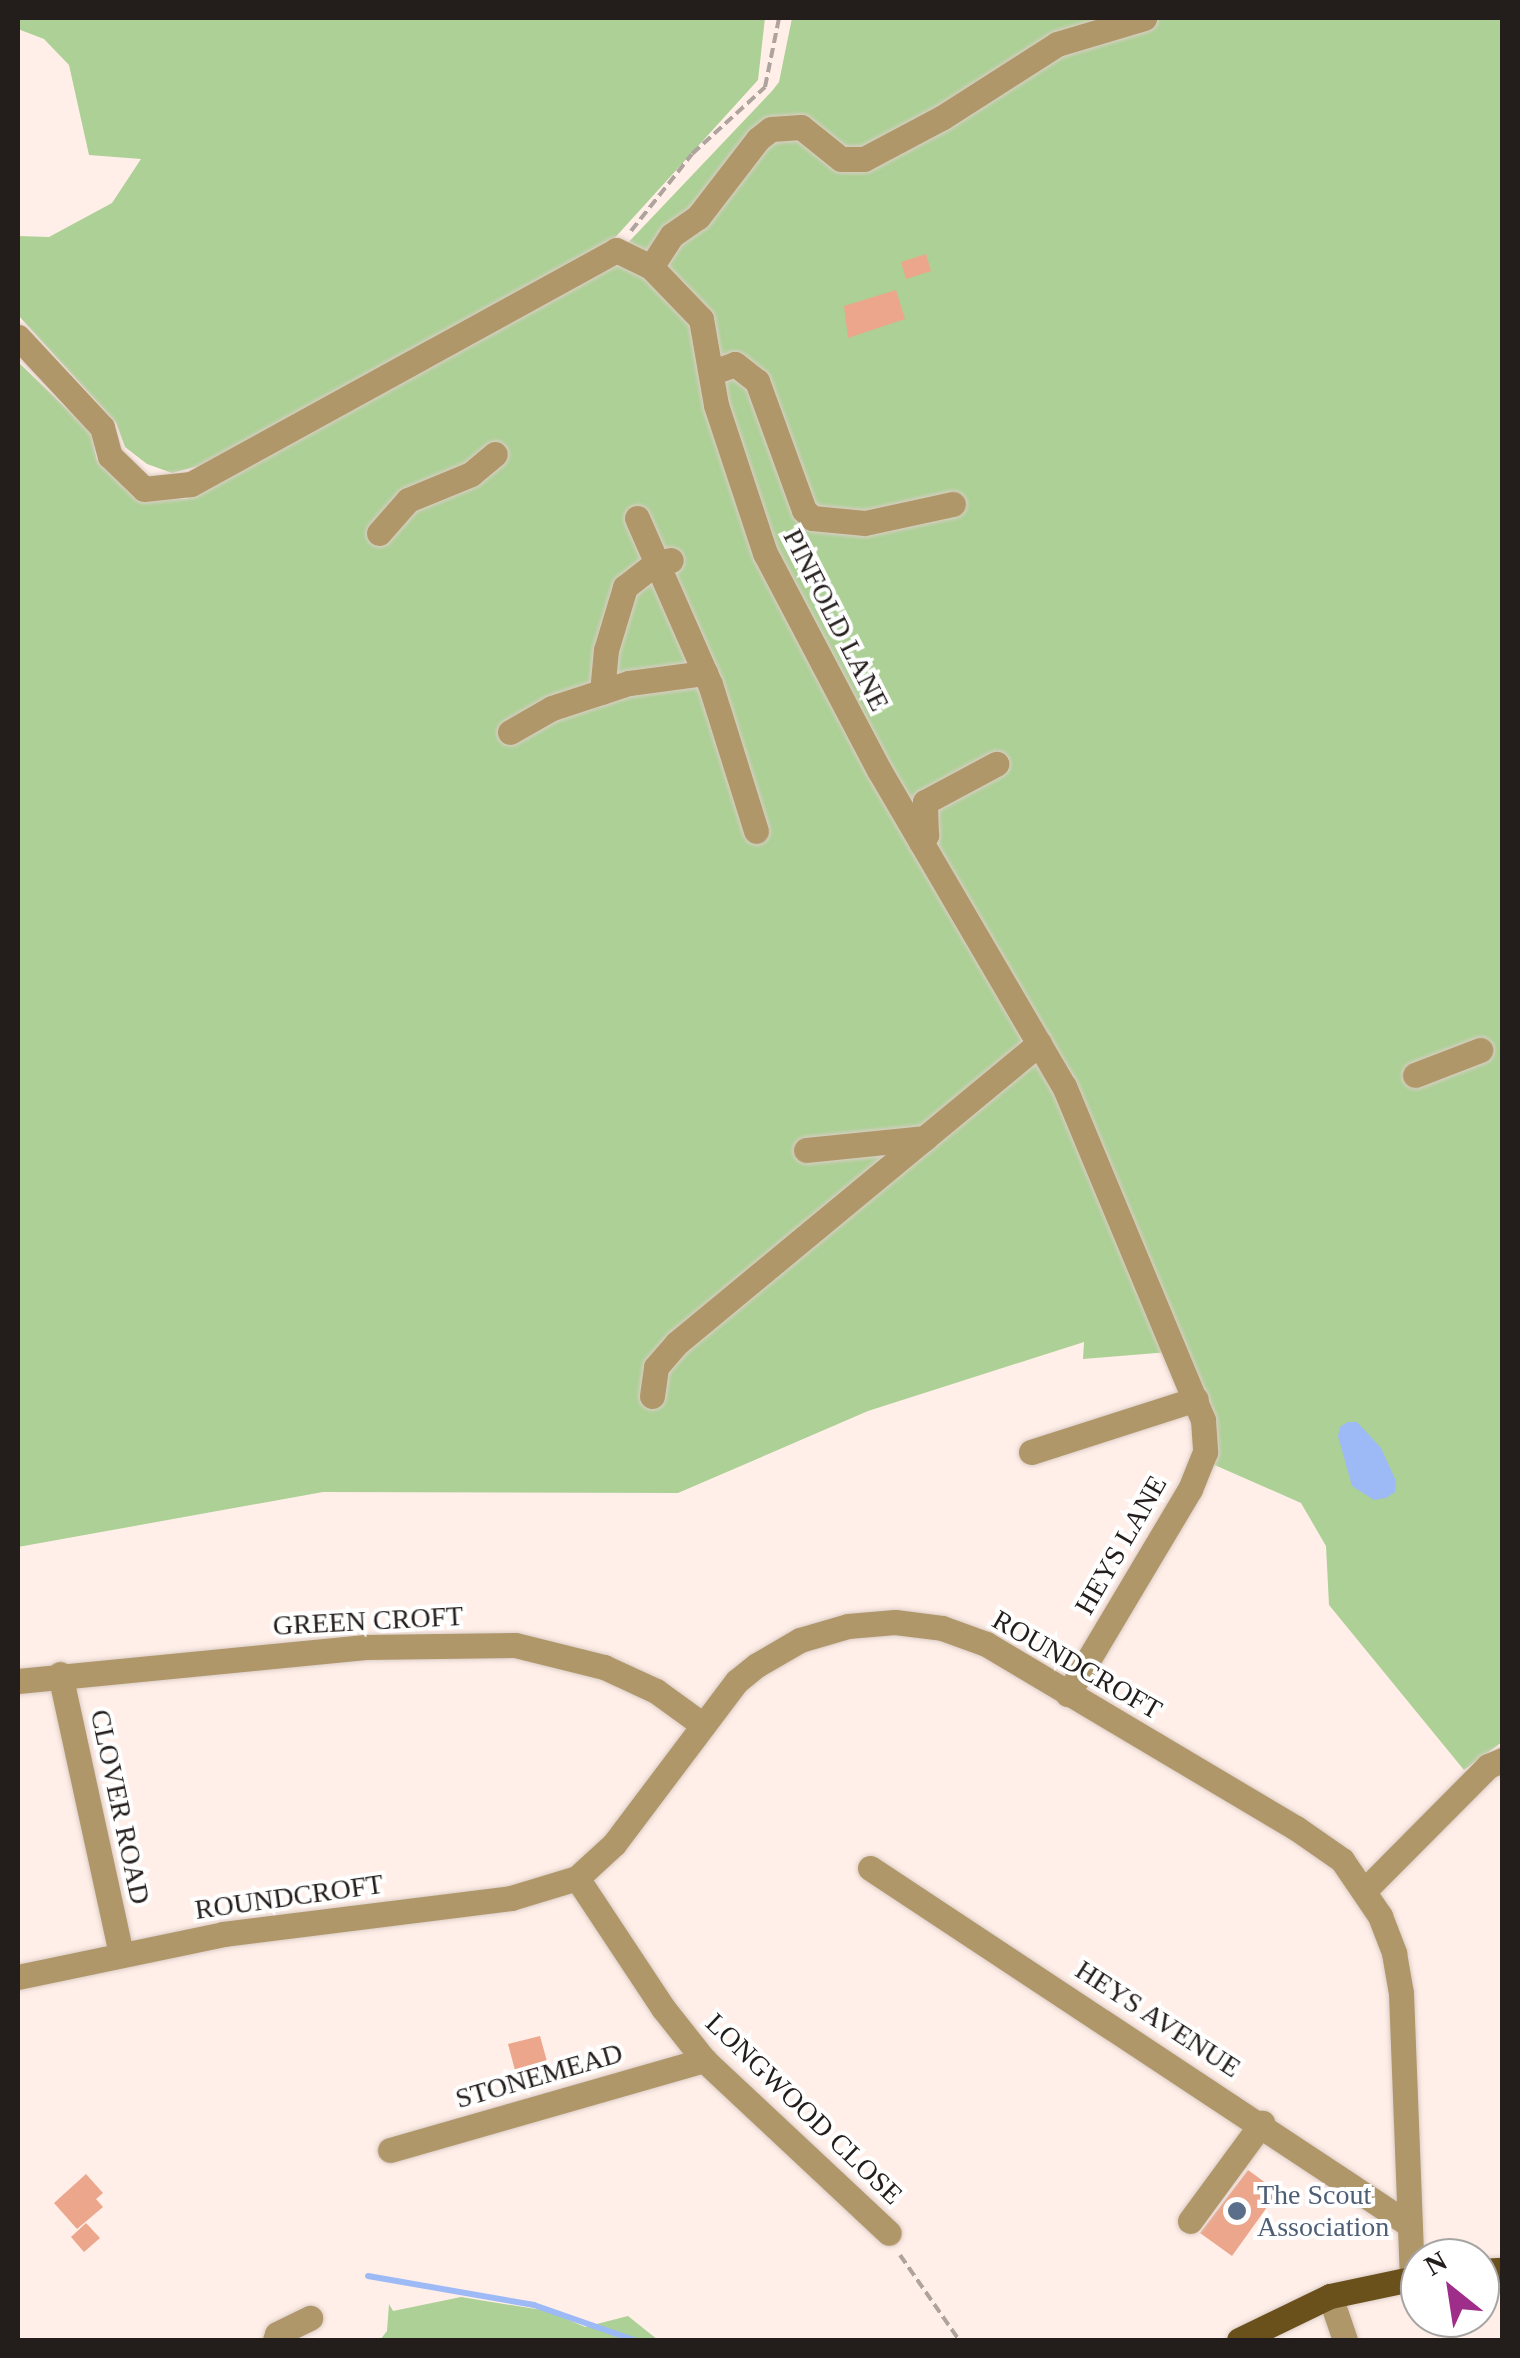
<!DOCTYPE html>
<html>
<head>
<meta charset="utf-8">
<style>
	body { margin:0 }
	#map { position:relative; width:1520px; height:2358px; overflow:hidden; background:#ffefe8; font-family:Georgia,serif }
	div>[style] { position:absolute }
	.green>* { inset:0; background:#acd095 }
	.water>* { inset:0; background:#9dbaf6 }
	.stream>* { height:6px; margin:-3px; padding:0 3px; transform-origin:3px; border-radius:3px; background:#9dbaf6 }
	.building>* { inset:0; background:#eca68b }
	.path>* { height:4px; margin-top:-2px; transform-origin:0; background:repeating-linear-gradient(90deg,#afa39d 0 10px,transparent 0 15px) }
	.roads { filter:drop-shadow(0 0 2px #dccdc7) drop-shadow(0 0 2px #dccdc7) }
	.minor>* { height:25px; margin:-12.5px; padding:0 12.5px; transform-origin:12.5px; border-radius:12.5px; background:#b0976a }
	.major>* { height:25px; margin:-12.5px; padding:0 12.5px; transform-origin:12.5px; border-radius:12.5px; background:#6a501b }
	.dots>* { width:28px; height:28px; translate:-50% -50%; box-sizing:border-box; border:5px solid #fff; border-radius:50% }
	span { translate:-50% -50%; white-space:nowrap; text-align:center; line-height:1.15; -webkit-text-stroke:8px #fff; paint-order:stroke }
	.street-label { font-size:28px; color:#231d1b }
	.service-label { font-size:28px; color:#4e5e75 }
	.left { translate:0 -50%; text-align:left }
	.frame { position:absolute; inset:0; border:20px solid #231d1b; pointer-events:none }
	.north { position:absolute; left:1400px; top:2238px; width:100px; height:100px; box-sizing:border-box; background:#fff; border:2px solid #a7a5a4; border-radius:50%; rotate:330deg; font-size:28px; font-weight:700; line-height:40px; text-align:center; color:#231d1b }
	.north::after { content:''; display:block; margin:auto; width:35px; height:45px; background:#9f2d8a; clip-path:polygon(50% 0,100% 100%,50% 72%,0 100%) }
</style>
</head>
<body>
<div id="map">
	<div class="green">
		<div style="clip-path:polygon(18px 18px,765px 18px,758px 80px,611px 242px,199px 466px,172px 473px,147px 464px,125px 447px,116px 423px,18px 315px,18px 236px,49px 237px,112px 203px,141px 159px,89px 155px,69px 65px,44px 39px,18px 29px)"></div>
		<div style="clip-path:polygon(792px 18px,1502px 18px,1502px 1742px,1464px 1770px,1329px 1605px,1326px 1546px,1301px 1503px,1210px 1463px,1169px 1352px,1083px 1359px,1084px 1342px,868px 1411px,678px 1493px,323px 1492px,18px 1547px,18px 362px,91px 432px,97px 460px,135px 498px,186px 499px,604px 268px,772px 91px,779px 82px)"></div>
		<div style="clip-path:polygon(461px 2297px,548px 2311px,585px 2327px,628px 2316px,658px 2340px,380px 2340px,387px 2331px,389px 2304px,393px 2311px)"></div>
	</div>
	<div class="water">
		<div style="clip-path:polygon(1348px 1422px,1357px 1422px,1381px 1448px,1396px 1481px,1395px 1492px,1386px 1498px,1374px 1500px,1352px 1486px,1338px 1436px,1340px 1427px)"></div>
	</div>
	<div class="stream">
		<div style="left:368px;top:2276px;width:169px;rotate:9.9deg"></div>
		<div style="left:534px;top:2305px;width:106px;rotate:19.3deg"></div>
	</div>
	<div class="building">
		<div style="clip-path:polygon(926px 254px,931px 271px,906px 279px,901px 262px)"></div>
		<div style="clip-path:polygon(896px 290px,905px 319px,848px 338px,844px 306px)"></div>
		<div style="clip-path:polygon(540px 2036px,548px 2065px,516px 2074px,508px 2044px)"></div>
		<div style="clip-path:polygon(1248px 2170px,1278px 2192px,1232px 2256px,1200px 2233px)"></div>
		<div style="clip-path:polygon(86px 2174px,103px 2193px,96px 2199px,103px 2207px,77px 2229px,54px 2203px)"></div>
		<div style="clip-path:polygon(86px 2223px,100px 2238px,84px 2252px,71px 2237px)"></div>
	</div>
	<div class="path">
		<div style="left:631px;top:231px;width:98px;rotate:-51.6deg"></div>
		<div style="left:692px;top:154px;width:99px;rotate:-42.5deg"></div>
		<div style="left:765px;top:87px;width:70px;rotate:-78.5deg"></div>
		<div style="left:900px;top:2255px;width:103px;rotate:55.2deg"></div>
	</div>
	<div class="roads">
		<div class="minor">
			<div style="left:651px;top:267px;width:38px;rotate:-57deg"></div>
			<div style="left:672px;top:235px;width:32px;rotate:-35deg"></div>
			<div style="left:698px;top:217px;width:98px;rotate:-52.4deg"></div>
			<div style="left:758px;top:139px;width:16px;rotate:-38deg"></div>
			<div style="left:771px;top:129px;width:30px;rotate:-4deg"></div>
			<div style="left:801px;top:127px;width:51px;rotate:38.7deg"></div>
			<div style="left:841px;top:159px;width:23px"></div>
			<div style="left:864px;top:159px;width:89px;rotate:-28deg"></div>
			<div style="left:943px;top:117px;width:135px;rotate:-32.6deg"></div>
			<div style="left:1057px;top:44px;width:91px;rotate:-16.6deg"></div>
			<div style="left:18px;top:337px;width:123px;rotate:47deg"></div>
			<div style="left:102px;top:427px;width:30px;rotate:75deg"></div>
			<div style="left:110px;top:456px;width:47px;rotate:44.1deg"></div>
			<div style="left:144px;top:489px;width:47px;rotate:-6.1deg"></div>
			<div style="left:191px;top:484px;width:485px;rotate:-28.8deg"></div>
			<div style="left:616px;top:250px;width:39px;rotate:26deg"></div>
			<div style="left:651px;top:267px;width:72px;rotate:46.1deg"></div>
			<div style="left:701px;top:319px;width:87px;rotate:80.1deg"></div>
			<div style="left:716px;top:405px;width:156px;rotate:71.7deg"></div>
			<div style="left:765px;top:553px;width:245px;rotate:62.3deg"></div>
			<div style="left:879px;top:770px;width:366px;rotate:59.7deg"></div>
			<div style="left:1064px;top:1086px;width:362px;rotate:67.4deg"></div>
			<div style="left:1203px;top:1420px;width:32px;rotate:86deg"></div>
			<div style="left:1205px;top:1452px;width:40px;rotate:112deg"></div>
			<div style="left:1190px;top:1489px;width:239px;rotate:120.8deg"></div>
			<div style="left:713px;top:372px;width:23px;rotate:-20deg"></div>
			<div style="left:735px;top:364px;width:28px;rotate:38deg"></div>
			<div style="left:757px;top:381px;width:137px;rotate:70deg"></div>
			<div style="left:804px;top:510px;width:11px;rotate:45deg"></div>
			<div style="left:812px;top:518px;width:53px;rotate:5.4deg"></div>
			<div style="left:865px;top:523px;width:90px;rotate:-12.2deg"></div>
			<div style="left:637px;top:518px;width:181px;rotate:66.3deg"></div>
			<div style="left:710px;top:684px;width:154px;rotate:72.6deg"></div>
			<div style="left:379px;top:533px;width:44px;rotate:-48.7deg"></div>
			<div style="left:408px;top:500px;width:68px;rotate:-22.4deg"></div>
			<div style="left:471px;top:474px;width:31px;rotate:-40deg"></div>
			<div style="left:602px;top:692px;width:42px;rotate:-84.6deg"></div>
			<div style="left:606px;top:650px;width:66px;rotate:-73.2deg"></div>
			<div style="left:625px;top:587px;width:39px;rotate:-38deg"></div>
			<div style="left:656px;top:563px;width:15px;rotate:-11deg"></div>
			<div style="left:510px;top:732px;width:48px;rotate:-29.7deg"></div>
			<div style="left:552px;top:708px;width:81px;rotate:-18deg"></div>
			<div style="left:629px;top:683px;width:77px;rotate:-7.5deg"></div>
			<div style="left:921px;top:842px;width:9px;rotate:-54deg"></div>
			<div style="left:926px;top:835px;width:33px;rotate:-92deg"></div>
			<div style="left:925px;top:802px;width:81px;rotate:-28.2deg"></div>
			<div style="left:1415px;top:1075px;width:70px;rotate:-21deg"></div>
			<div style="left:806px;top:1150px;width:120px;rotate:-5.8deg"></div>
			<div style="left:652px;top:1396px;width:29px;rotate:-82deg"></div>
			<div style="left:656px;top:1367px;width:32px;rotate:-49deg"></div>
			<div style="left:677px;top:1343px;width:470px;rotate:-39.6deg"></div>
			<div style="left:1031px;top:1452px;width:173px;rotate:-17.8deg"></div>
			<div style="left:60px;top:1674px;width:287px;rotate:77.7deg"></div>
			<div style="left:18px;top:1681px;width:349px;rotate:-5.6deg"></div>
			<div style="left:365px;top:1647px;width:150px;rotate:-0.8deg"></div>
			<div style="left:515px;top:1645px;width:92px;rotate:13.9deg"></div>
			<div style="left:604px;top:1667px;width:57px;rotate:24.8deg"></div>
			<div style="left:656px;top:1691px;width:58px;rotate:35.9deg"></div>
			<div style="left:870px;top:1868px;width:647px;rotate:33.47deg"></div>
			<div style="left:577px;top:1878px;width:156px;rotate:56.5deg"></div>
			<div style="left:663px;top:2008px;width:66px;rotate:51.7deg"></div>
			<div style="left:704px;top:2060px;width:253px;rotate:43.1deg"></div>
			<div style="left:1364px;top:1891px;width:176px;rotate:-45.2deg"></div>
			<div style="left:1488px;top:1766px;width:15px;rotate:-23deg"></div>
			<div style="left:18px;top:1977px;width:209px;rotate:-11.8deg"></div>
			<div style="left:223px;top:1934px;width:290px;rotate:-7.1deg"></div>
			<div style="left:511px;top:1898px;width:69px;rotate:-16.9deg"></div>
			<div style="left:577px;top:1878px;width:50px;rotate:-42.6deg"></div>
			<div style="left:614px;top:1844px;width:204px;rotate:-53deg"></div>
			<div style="left:737px;top:1681px;width:26px;rotate:-39deg"></div>
			<div style="left:757px;top:1665px;width:50px;rotate:-30.2deg"></div>
			<div style="left:800px;top:1640px;width:50px;rotate:-16.3deg"></div>
			<div style="left:848px;top:1626px;width:47px;rotate:-4.9deg"></div>
			<div style="left:895px;top:1622px;width:47px;rotate:7.3deg"></div>
			<div style="left:942px;top:1628px;width:47px;rotate:20deg"></div>
			<div style="left:986px;top:1644px;width:360px;rotate:30.7deg"></div>
			<div style="left:1296px;top:1828px;width:56px;rotate:34.8deg"></div>
			<div style="left:1342px;top:1860px;width:68px;rotate:55.8deg"></div>
			<div style="left:1380px;top:1916px;width:40px;rotate:69deg"></div>
			<div style="left:1394px;top:1953px;width:41px;rotate:80.1deg"></div>
			<div style="left:1401px;top:1993px;width:285px;rotate:87.8deg"></div>
			<div style="left:390px;top:2150px;width:327px;rotate:-16deg"></div>
			<div style="left:1190px;top:2221px;width:122px;rotate:-53.7deg"></div>
			<div style="left:1330px;top:2296px;width:46px;rotate:71.2deg"></div>
			<div style="left:275px;top:2340px;width:6px;rotate:-72deg"></div>
			<div style="left:277px;top:2334px;width:37px;rotate:-26deg"></div>
		</div>
		<div class="major">
			<div style="left:1480px;top:2271px;width:22px;rotate:-3deg"></div>
			<div style="left:1239px;top:2340px;width:101px;rotate:-25.8deg"></div>
			<div style="left:1330px;top:2296px;width:92px;rotate:-11.9deg"></div>
		</div>
	</div>
	<div class="dots">
		<div style="left:1237px;top:2211px;background:#5c6f8a"></div>
	</div>
	<div class="street-label">
		<span style="left:836px;top:620px;rotate:63deg">PINFOLD LANE</span>
		<span style="left:1121px;top:1545px;rotate:-60deg">HEYS LANE</span>
		<span style="left:368px;top:1621px;rotate:-3deg">GREEN CROFT</span>
		<span style="left:1077px;top:1665px;rotate:30deg">ROUNDCROFT</span>
		<span style="left:120px;top:1807px;rotate:78deg">CLOVER ROAD</span>
		<span style="left:289px;top:1897px;rotate:-8deg">ROUNDCROFT</span>
		<span style="left:1158px;top:2019px;rotate:33deg">HEYS AVENUE</span>
		<span style="left:539px;top:2076px;rotate:-16deg">STONEMEAD</span>
		<span style="left:804px;top:2109px;rotate:44deg">LONGWOOD CLOSE</span>
	</div>
	<div class="service-label">
		<span class="left" style="left:1257px;top:2211px">The Scout<br>Association</span>
	</div>
	<div class="frame"></div>
	<div class="north">N</div>
</div>
</body>
</html>
